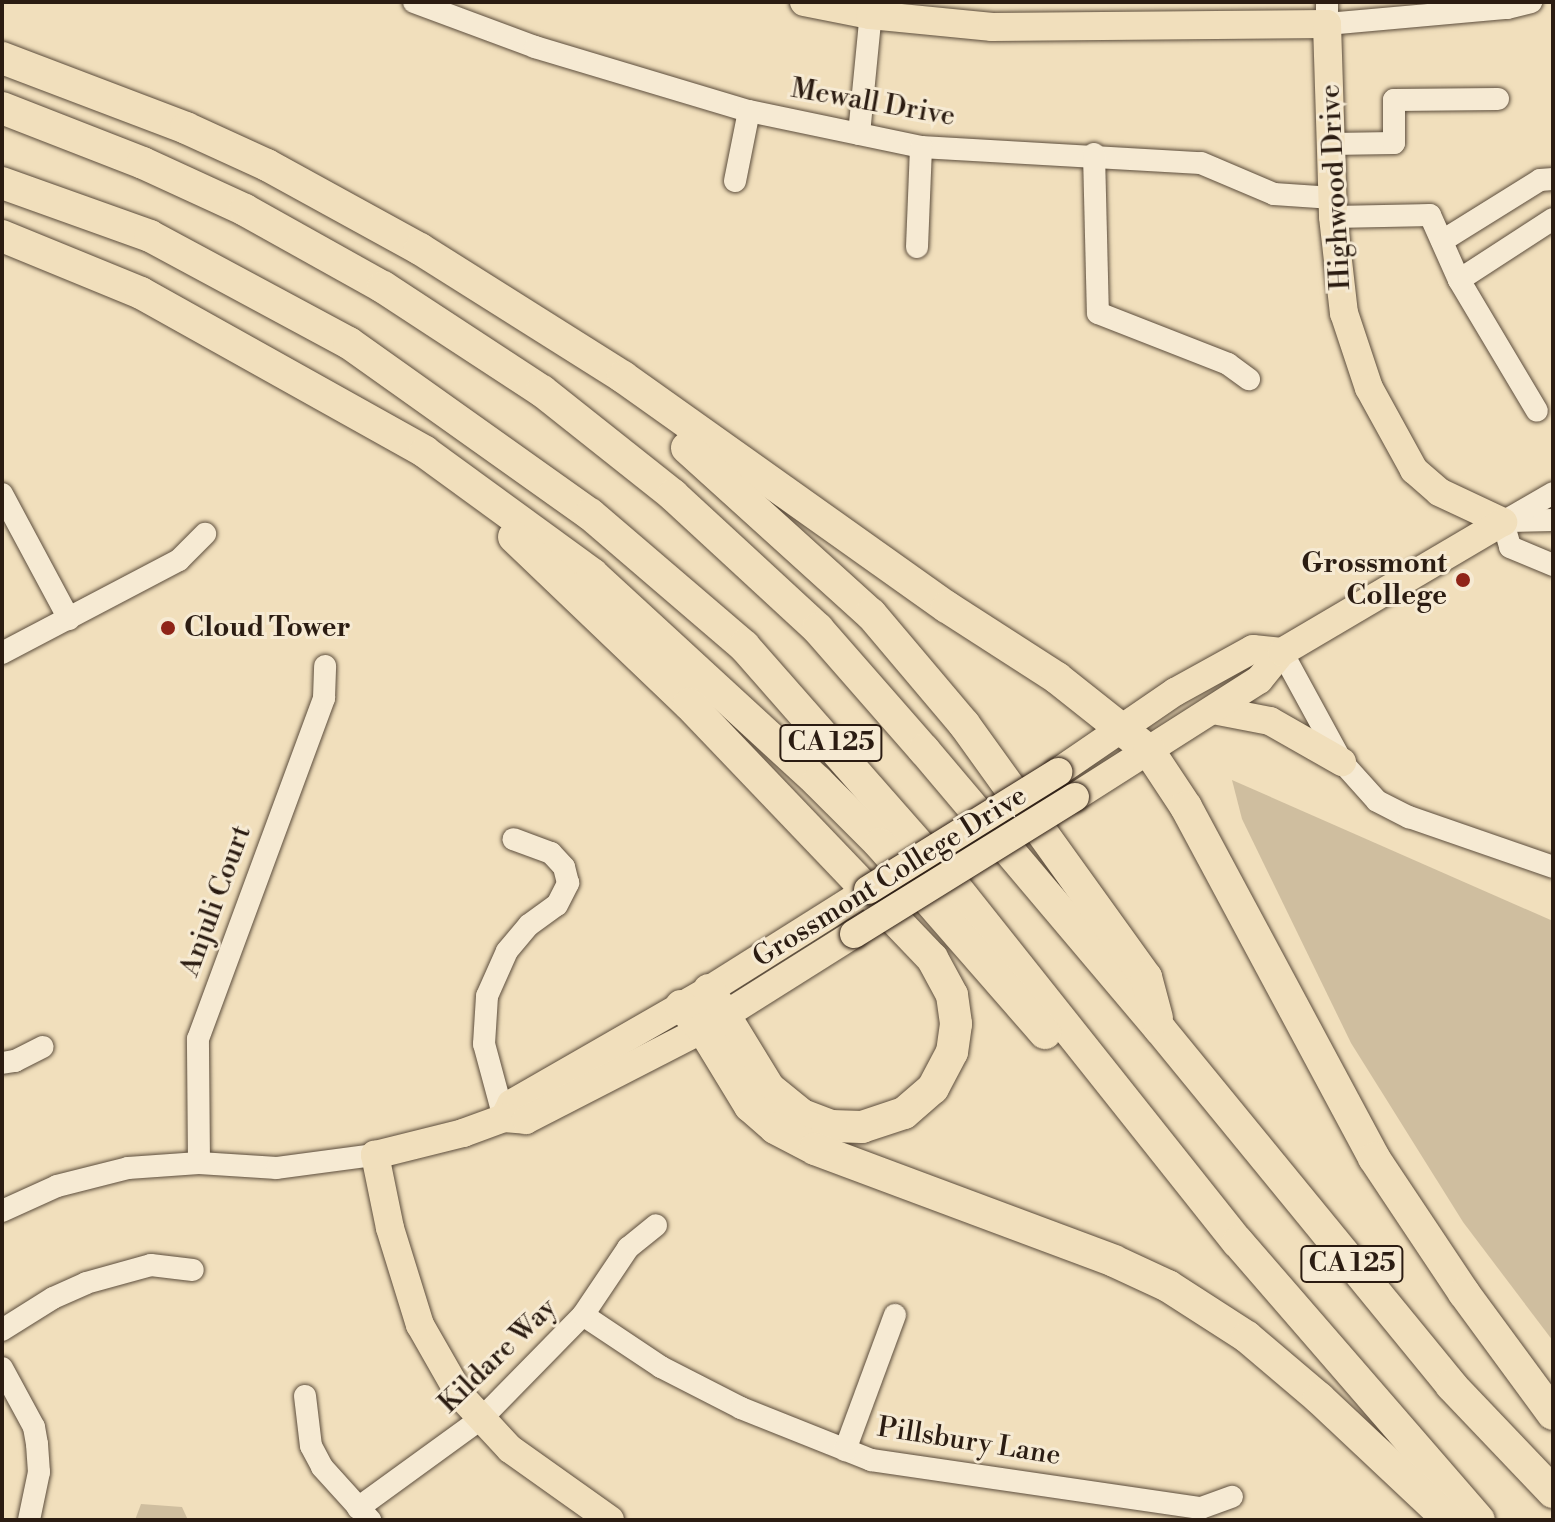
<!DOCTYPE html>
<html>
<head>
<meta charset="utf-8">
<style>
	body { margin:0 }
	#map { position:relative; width:1555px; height:1522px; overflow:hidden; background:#f1dfbc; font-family:"Libre Bodoni",serif }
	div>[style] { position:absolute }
	.green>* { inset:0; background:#cfbe9f }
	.roads { filter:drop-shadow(0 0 2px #5c4d3c) drop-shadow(0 0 2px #5c4d3c) }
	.minor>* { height:22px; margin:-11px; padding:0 11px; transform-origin:11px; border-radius:11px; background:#f6ead3 }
	.major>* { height:28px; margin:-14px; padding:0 14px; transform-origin:14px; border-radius:14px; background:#f1dfbc }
	.highway>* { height:32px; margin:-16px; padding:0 16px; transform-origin:16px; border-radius:16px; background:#f1dfbc }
	.bridges { filter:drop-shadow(0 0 2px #2b1c12) drop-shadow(0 0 2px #2b1c12) }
	.major-bridge>* { height:28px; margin:-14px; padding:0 14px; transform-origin:14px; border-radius:14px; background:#f1dfbc }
	.dots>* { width:22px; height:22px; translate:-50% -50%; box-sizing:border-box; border:4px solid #f6ead3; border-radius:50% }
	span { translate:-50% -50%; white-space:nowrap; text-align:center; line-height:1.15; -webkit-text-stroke:6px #f6ead3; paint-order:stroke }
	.shield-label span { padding:2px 6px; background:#f6ead3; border:2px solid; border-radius:6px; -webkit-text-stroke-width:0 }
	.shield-label { font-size:26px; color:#2b1c12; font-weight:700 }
	.street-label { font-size:28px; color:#2b1c12 }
	.poi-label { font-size:28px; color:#2b1c12; font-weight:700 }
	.right { translate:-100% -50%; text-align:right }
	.left { translate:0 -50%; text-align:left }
	.frame { position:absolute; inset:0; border:4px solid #2b1c12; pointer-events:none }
</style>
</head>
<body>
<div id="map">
	<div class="green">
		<div style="clip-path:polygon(1232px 780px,1553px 921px,1553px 1341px,1463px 1222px,1351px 1043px,1242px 819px)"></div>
		<div style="clip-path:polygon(141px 1504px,182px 1507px,188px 1520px,135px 1520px)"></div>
	</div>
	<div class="roads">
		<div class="minor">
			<div style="left:414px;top:2px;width:129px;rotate:20.4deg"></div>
			<div style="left:535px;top:47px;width:223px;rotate:16.7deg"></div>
			<div style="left:749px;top:111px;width:176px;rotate:11.8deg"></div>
			<div style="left:921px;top:147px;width:280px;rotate:3.3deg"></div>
			<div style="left:1201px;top:163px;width:79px;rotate:23deg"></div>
			<div style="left:1274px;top:194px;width:59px;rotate:3.9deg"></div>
			<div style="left:1327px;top:2px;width:22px;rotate:90deg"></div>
			<div style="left:1327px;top:24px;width:181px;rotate:-5.1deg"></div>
			<div style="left:1507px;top:8px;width:25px;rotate:-14deg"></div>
			<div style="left:859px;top:134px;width:133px;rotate:-84.4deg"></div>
			<div style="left:1331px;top:144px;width:63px;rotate:-0.9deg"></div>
			<div style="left:1394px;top:143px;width:43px;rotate:-90deg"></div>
			<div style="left:1394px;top:100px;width:104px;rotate:-0.6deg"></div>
			<div style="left:1094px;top:154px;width:159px;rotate:88.6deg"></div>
			<div style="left:1098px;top:313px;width:140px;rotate:21.4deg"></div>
			<div style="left:1228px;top:364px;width:26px;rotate:36deg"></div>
			<div style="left:735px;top:181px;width:71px;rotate:-78.7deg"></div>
			<div style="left:1333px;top:217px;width:97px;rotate:-1.2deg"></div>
			<div style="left:1430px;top:215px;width:71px;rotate:66deg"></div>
			<div style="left:1459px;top:280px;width:112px;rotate:-33deg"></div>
			<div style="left:1442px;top:241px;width:115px;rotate:-31.9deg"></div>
			<div style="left:1540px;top:180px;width:13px;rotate:-4deg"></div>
			<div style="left:917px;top:247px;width:100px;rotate:-87.7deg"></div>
			<div style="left:1459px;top:280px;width:152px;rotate:59.2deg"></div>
			<div style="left:2px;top:494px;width:142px;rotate:61.8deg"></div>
			<div style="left:1509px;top:521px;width:44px;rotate:-1.3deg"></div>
			<div style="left:1503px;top:522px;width:26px;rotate:74deg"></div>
			<div style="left:1510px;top:547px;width:47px;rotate:22.7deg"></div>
			<div style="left:1503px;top:522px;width:58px;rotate:-30.1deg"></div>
			<div style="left:1282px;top:652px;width:125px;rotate:61.4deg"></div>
			<div style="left:1342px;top:762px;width:52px;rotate:48.1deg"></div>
			<div style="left:1377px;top:801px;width:36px;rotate:27deg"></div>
			<div style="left:1409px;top:817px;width:152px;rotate:19.1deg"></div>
			<div style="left:2px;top:653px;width:200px;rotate:-27.7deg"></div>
			<div style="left:179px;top:560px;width:37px;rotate:-45deg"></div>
			<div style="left:2px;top:1063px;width:13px;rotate:-9deg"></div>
			<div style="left:15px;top:1061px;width:31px;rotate:-27deg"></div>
			<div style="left:504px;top:1118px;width:77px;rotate:-105.1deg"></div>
			<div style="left:484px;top:1044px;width:48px;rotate:-86.4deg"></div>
			<div style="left:487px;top:996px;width:49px;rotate:-66deg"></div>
			<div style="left:507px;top:951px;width:34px;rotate:-50deg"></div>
			<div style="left:529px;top:925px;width:34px;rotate:-36deg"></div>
			<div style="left:557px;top:905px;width:25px;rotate:-63deg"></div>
			<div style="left:568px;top:883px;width:16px;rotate:-104deg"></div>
			<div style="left:564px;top:867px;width:19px;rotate:-133deg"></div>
			<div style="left:551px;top:853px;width:40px;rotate:-159.8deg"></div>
			<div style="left:199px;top:1163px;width:124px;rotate:-90.5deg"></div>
			<div style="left:198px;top:1039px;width:364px;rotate:-69.7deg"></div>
			<div style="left:324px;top:698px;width:32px;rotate:-88deg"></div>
			<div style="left:2px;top:1211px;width:60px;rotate:-24.4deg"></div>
			<div style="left:57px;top:1186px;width:73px;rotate:-14.2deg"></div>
			<div style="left:128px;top:1168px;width:71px;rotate:-4deg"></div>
			<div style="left:199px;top:1163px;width:78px;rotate:3.7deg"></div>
			<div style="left:277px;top:1168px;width:99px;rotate:-7.6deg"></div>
			<div style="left:583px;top:1315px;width:94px;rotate:33.7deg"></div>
			<div style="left:661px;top:1367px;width:90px;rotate:27.1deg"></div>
			<div style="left:741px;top:1408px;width:140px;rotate:21.8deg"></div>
			<div style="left:871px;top:1460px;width:333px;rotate:8.3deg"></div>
			<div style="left:1201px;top:1508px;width:33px;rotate:-20deg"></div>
			<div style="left:2px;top:1330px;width:60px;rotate:-32.1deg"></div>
			<div style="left:53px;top:1298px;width:36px;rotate:-24deg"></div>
			<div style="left:86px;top:1283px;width:67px;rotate:-15.5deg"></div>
			<div style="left:151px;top:1265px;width:42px;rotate:6.8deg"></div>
			<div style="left:2px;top:1368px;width:67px;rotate:61.5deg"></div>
			<div style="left:34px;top:1427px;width:17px;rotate:80deg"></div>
			<div style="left:37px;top:1444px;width:28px;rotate:86deg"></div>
			<div style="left:39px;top:1472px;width:49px;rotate:101.8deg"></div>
			<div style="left:305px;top:1396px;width:50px;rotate:83.2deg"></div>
			<div style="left:311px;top:1446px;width:24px;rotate:62deg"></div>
			<div style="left:322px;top:1467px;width:72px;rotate:47.8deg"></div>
			<div style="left:845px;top:1450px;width:144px;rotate:-69.7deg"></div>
			<div style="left:358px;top:1508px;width:153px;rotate:-36deg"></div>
			<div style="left:482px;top:1418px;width:144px;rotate:-45.6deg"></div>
			<div style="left:583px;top:1315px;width:81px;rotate:-56.1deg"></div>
			<div style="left:628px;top:1248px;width:36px;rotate:-39deg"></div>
		</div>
		<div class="major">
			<div style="left:804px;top:2px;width:67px;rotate:11.1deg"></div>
			<div style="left:870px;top:15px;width:123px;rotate:5.6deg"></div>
			<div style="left:992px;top:27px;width:335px;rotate:-0.5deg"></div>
			<div style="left:1327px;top:24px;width:193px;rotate:88.2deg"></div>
			<div style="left:1333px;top:217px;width:97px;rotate:83.5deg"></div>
			<div style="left:1344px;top:313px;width:79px;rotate:71.6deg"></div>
			<div style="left:1369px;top:388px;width:94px;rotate:61.2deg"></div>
			<div style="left:1414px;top:470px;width:33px;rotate:41deg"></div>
			<div style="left:1439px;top:492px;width:71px;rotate:25.1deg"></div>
			<div style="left:1213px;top:710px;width:58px;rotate:10.9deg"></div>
			<div style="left:1270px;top:721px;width:83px;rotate:29.7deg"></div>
			<div style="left:1058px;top:772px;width:142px;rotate:-34.4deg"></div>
			<div style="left:1175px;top:692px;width:89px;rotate:-28.9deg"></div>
			<div style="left:1253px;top:649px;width:29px;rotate:6deg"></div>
			<div style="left:1075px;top:797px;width:218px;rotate:-32.5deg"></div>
			<div style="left:1259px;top:680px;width:36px;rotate:-51deg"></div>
			<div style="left:1282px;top:652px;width:256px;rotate:-30.5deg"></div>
			<div style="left:504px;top:1118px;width:16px;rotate:-63deg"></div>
			<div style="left:511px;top:1104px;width:228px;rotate:-29.9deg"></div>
			<div style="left:709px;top:990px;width:188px;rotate:-32.2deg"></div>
			<div style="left:610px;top:1520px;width:123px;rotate:-144.6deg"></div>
			<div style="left:510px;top:1449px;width:74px;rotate:-132.8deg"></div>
			<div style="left:460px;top:1395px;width:81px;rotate:-119.7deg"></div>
			<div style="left:420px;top:1325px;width:102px;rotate:-107.2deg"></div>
			<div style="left:390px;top:1228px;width:75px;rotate:-101.6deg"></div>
			<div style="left:375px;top:1155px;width:91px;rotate:-14deg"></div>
			<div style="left:463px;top:1133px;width:44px;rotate:-20.1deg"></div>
			<div style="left:504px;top:1118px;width:22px;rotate:5deg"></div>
			<div style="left:526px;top:1120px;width:199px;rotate:-27.2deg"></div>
			<div style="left:703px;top:1029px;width:178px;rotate:-32.2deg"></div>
		</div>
		<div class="highway">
			<div style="left:2px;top:58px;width:197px;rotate:20.8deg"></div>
			<div style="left:186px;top:128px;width:89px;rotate:24.6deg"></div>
			<div style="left:267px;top:165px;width:175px;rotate:28.8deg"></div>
			<div style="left:420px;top:249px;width:240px;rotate:32.2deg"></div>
			<div style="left:623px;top:377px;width:397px;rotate:35.4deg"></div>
			<div style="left:947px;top:607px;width:131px;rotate:32.8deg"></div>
			<div style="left:1057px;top:678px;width:117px;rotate:38.4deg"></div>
			<div style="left:1149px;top:751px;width:67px;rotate:56.5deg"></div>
			<div style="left:1186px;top:807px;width:398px;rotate:61.8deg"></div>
			<div style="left:1374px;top:1158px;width:162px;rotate:56.3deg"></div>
			<div style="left:1464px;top:1293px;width:150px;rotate:53.7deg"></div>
			<div style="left:2px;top:108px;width:151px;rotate:21.3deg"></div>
			<div style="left:143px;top:163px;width:112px;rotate:24.7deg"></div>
			<div style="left:245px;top:210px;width:158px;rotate:29.2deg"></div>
			<div style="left:383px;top:287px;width:190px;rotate:33.2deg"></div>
			<div style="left:542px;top:391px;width:167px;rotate:38.4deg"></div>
			<div style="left:673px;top:495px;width:197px;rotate:42.7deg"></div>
			<div style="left:818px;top:629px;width:161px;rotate:48.8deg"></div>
			<div style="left:924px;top:750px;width:365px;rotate:49.8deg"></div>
			<div style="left:1160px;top:1029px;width:460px;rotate:50.7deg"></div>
			<div style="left:1451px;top:1385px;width:148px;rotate:46.4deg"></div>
			<div style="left:2px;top:183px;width:157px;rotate:19.7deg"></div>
			<div style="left:150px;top:236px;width:226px;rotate:28.3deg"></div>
			<div style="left:349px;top:343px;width:296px;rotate:35.4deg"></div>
			<div style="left:590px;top:514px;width:203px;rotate:40.6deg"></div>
			<div style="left:744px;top:646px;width:309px;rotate:48.7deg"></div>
			<div style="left:948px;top:878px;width:465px;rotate:51.5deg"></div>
			<div style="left:1238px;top:1242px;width:368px;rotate:49.1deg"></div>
			<div style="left:2px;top:236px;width:150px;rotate:22.3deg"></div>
			<div style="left:141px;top:293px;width:325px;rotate:29.2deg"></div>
			<div style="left:425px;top:452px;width:207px;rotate:36.1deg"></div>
			<div style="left:592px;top:574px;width:307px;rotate:42.6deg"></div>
			<div style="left:818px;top:782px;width:88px;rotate:45deg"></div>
			<div style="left:880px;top:844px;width:251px;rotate:48.9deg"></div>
			<div style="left:687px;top:448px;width:248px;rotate:42.1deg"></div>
			<div style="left:871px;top:614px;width:144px;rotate:49.8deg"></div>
			<div style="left:964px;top:724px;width:312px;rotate:54.3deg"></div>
			<div style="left:1146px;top:977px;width:42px;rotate:75deg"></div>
			<div style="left:514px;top:537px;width:242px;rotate:43.7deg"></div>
			<div style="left:689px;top:704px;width:352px;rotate:46.3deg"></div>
			<div style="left:932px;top:958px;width:42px;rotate:61.6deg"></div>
			<div style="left:952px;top:995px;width:29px;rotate:82deg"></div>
			<div style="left:956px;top:1024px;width:28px;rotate:98deg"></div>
			<div style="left:952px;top:1052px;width:41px;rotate:117.8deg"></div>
			<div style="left:933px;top:1088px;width:38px;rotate:139deg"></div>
			<div style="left:904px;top:1113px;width:44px;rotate:161.6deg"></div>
			<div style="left:862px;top:1127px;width:31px;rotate:-178deg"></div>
			<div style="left:831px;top:1126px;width:31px;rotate:-159deg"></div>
			<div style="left:802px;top:1115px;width:43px;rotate:-140.7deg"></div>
			<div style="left:769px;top:1088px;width:115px;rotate:-121.5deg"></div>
			<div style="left:681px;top:1006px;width:32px;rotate:46deg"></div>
			<div style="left:703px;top:1029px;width:90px;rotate:58.6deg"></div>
			<div style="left:750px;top:1106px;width:33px;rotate:41deg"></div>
			<div style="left:775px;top:1128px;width:45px;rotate:27.7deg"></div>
			<div style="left:815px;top:1149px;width:319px;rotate:20.5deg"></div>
			<div style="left:1114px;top:1261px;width:60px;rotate:24.8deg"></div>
			<div style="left:1168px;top:1286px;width:94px;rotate:32.8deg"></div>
			<div style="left:1247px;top:1337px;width:94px;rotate:40.3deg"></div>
			<div style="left:1319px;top:1398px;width:178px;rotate:43.2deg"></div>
		</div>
	</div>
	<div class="bridges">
		<div class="major-bridge">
			<div style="left:868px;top:890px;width:224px;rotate:-31.8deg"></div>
			<div style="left:854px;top:934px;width:260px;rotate:-31.8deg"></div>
		</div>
	</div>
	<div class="dots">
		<div style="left:1463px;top:580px;background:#8f2418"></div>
		<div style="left:168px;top:628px;background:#8f2418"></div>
	</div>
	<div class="shield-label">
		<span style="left:831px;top:743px">CA 125</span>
		<span style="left:1352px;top:1264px">CA 125</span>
	</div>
	<div class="street-label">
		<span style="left:873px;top:103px;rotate:10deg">Mewall Drive</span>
		<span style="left:1336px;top:187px;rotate:-93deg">Highwood Drive</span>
		<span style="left:890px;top:877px;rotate:-32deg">Grossmont College Drive</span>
		<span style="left:216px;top:901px;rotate:-70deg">Anjuli Court</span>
		<span style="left:498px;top:1356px;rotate:-44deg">Kildare Way</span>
		<span style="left:969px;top:1442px;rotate:9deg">Pillsbury Lane</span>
	</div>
	<div class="poi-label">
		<span class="right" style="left:1447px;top:580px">Grossmont<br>College</span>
		<span class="left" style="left:184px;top:628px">Cloud Tower</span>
	</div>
	<div class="frame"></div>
</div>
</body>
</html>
